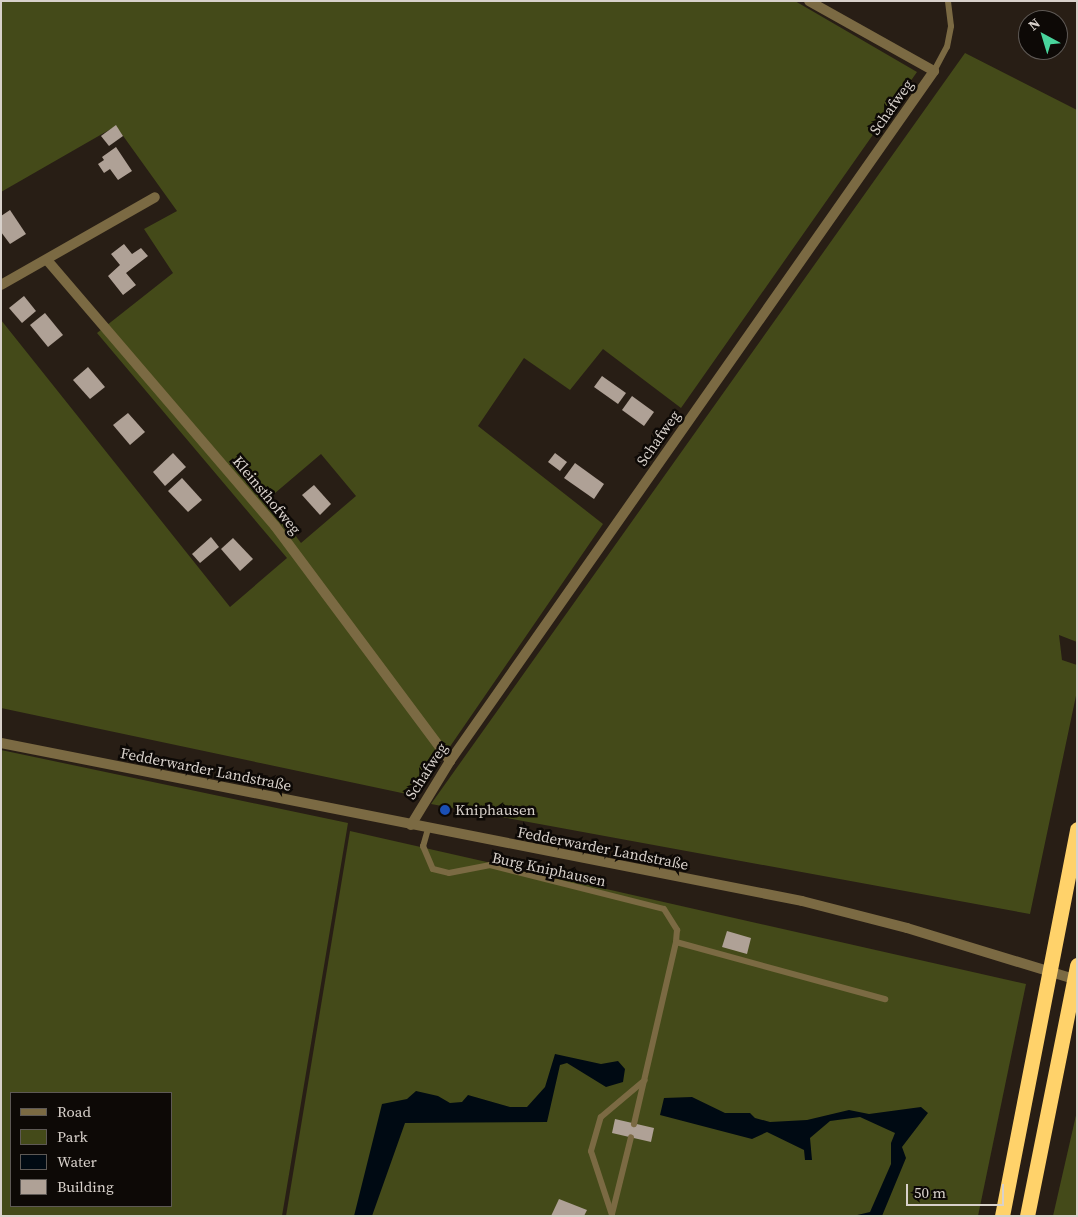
<!DOCTYPE html>
<html>
<head>
<meta charset="utf-8">
<style>
	body { margin:0 }
	#map { position:relative; width:1078px; height:1217px; overflow:hidden; background:#281e15; font-family:"Source Serif 4",serif }
	div>[style] { position:absolute }
	.green>* { inset:0; background:#444a19 }
	.water>* { inset:0; background:#000a13 }
	.building>* { inset:0; background:#afa196 }
	.service>* { height:6px; margin:-3px; padding:0 3px; transform-origin:3px; border-radius:3px; background:#7b6a43 }
	.minor>* { height:10px; margin:-5px; padding:0 5px; transform-origin:5px; border-radius:5px; background:#7b6a43 }
	.tertiary>* { height:10px; margin:-5px; padding:0 5px; transform-origin:5px; border-radius:5px; background:#7b6a43 }
	.motorway>* { height:15px; margin:-7.5px; padding:0 7.5px; transform-origin:7.5px; border-radius:7.5px; background:#ffd26a }
	.dots>* { width:14px; height:14px; translate:-50% -50%; box-sizing:border-box; border:2px solid #0d0906; border-radius:50% }
	span { translate:-50% -50%; white-space:nowrap; text-align:center; line-height:1.15; -webkit-text-stroke:5px #0d0906; paint-order:stroke }
	.street-label { font-size:15px; color:#d8d1cb }
	.poi-label { font-size:15px; color:#d8d1cb }
	.left { translate:0 -50%; text-align:left }
	.frame { position:absolute; inset:0; border:2px solid #d8d1cb; pointer-events:none }
	.legend { position:absolute; left:10px; top:1092px; width:162px; height:115px; box-sizing:border-box; background:#0d0906; border:1px solid #5e5955; margin:0; padding:6px 9px; list-style:none; font-size:15px; color:#d8d1cb }
	.legend li { display:flex; align-items:center; gap:10px; height:25px }
	.legend b { width:25px; border:1px solid #5e5955 }
	.north { position:absolute; left:1018px; top:10px; width:50px; height:50px; box-sizing:border-box; background:#0d0906; border:1px solid #5e5955; border-radius:50%; rotate:321deg; font-size:14px; font-weight:700; line-height:20px; text-align:center; color:#d8d1cb }
	.north::after { content:''; display:block; margin:auto; width:18px; height:22px; background:#49d49c; clip-path:polygon(50% 0,100% 100%,50% 72%,0 100%) }
	.scale { position:absolute; left:906px; top:1184px; width:98px; height:22px; box-sizing:border-box; border:2px solid #d8d1cb; border-top:0; padding-left:6px; font-size:15px; line-height:18px; white-space:nowrap; color:#d8d1cb; -webkit-text-stroke:4px #0d0906; paint-order:stroke }
</style>
</head>
<body>
<div id="map">
	<div class="green">
		<div style="clip-path:polygon(evenodd,1px 1px,795px 1px,917px 72px,681px 408px,603px 349px,570px 390px,524px 358px,478px 426px,603px 524px,416px 796px,1px 708px,1px 320px,230px 607px,287px 558px,97px 333px,173px 273px,144px 229px,177px 211px,116px 126px,1px 192px,1px 1px,321px 454px,356px 496px,301px 543px,268px 499px,321px 454px)"></div>
		<div style="clip-path:polygon(965px 53px,1077px 110px,1077px 642px,1059px 635px,1062px 660px,1077px 665px,1077px 691px,1030px 914px,431px 804px)"></div>
		<div style="clip-path:polygon(evenodd,1px 750px,348px 823px,282px 1216px,1px 1216px,1px 750px,171px 1093px,171px 1206px,11px 1206px,11px 1093px,171px 1093px)"></div>
		<div style="clip-path:polygon(350px 831px,1026px 984px,978px 1216px,286px 1216px)"></div>
		<div style="clip-path:polygon(1077px 1111px,1077px 1216px,1053px 1216px)"></div>
	</div>
	<div class="water">
		<div style="clip-path:polygon(555px 1054px,601px 1064px,618px 1061px,625px 1069px,623px 1082px,606px 1087px,567px 1063px,560px 1065px,547px 1122px,405px 1123px,372px 1216px,354px 1216px,382px 1104px,407px 1099px,416px 1091px,438px 1096px,450px 1103px,462px 1102px,468px 1095px,510px 1107px,527px 1107px,545px 1087px)"></div>
		<div style="clip-path:polygon(692px 1097px,725px 1113px,750px 1113px,755px 1118px,770px 1122px,807px 1120px,849px 1110px,869px 1114px,921px 1107px,928px 1113px,902px 1147px,906px 1158px,882px 1216px,853px 1216px,870px 1212px,891px 1164px,891px 1143px,895px 1133px,860px 1117px,830px 1121px,810px 1138px,812px 1160px,805px 1160px,804px 1150px,767px 1132px,752px 1139px,660px 1115px,664px 1098px)"></div>
	</div>
	<div class="building">
		<div style="clip-path:polygon(116px 125px,123px 136px,109px 146px,101px 136px)"></div>
		<div style="clip-path:polygon(116px 147px,132px 171px,118px 180px,110px 169px,104px 173px,98px 164px,104px 160px,102px 157px)"></div>
		<div style="clip-path:polygon(10px 210px,26px 234px,10px 244px,1px 232px,1px 216px)"></div>
		<div style="clip-path:polygon(124px 244px,132px 254px,141px 248px,148px 256px,126px 273px,136px 285px,123px 295px,108px 276px,120px 265px,111px 254px)"></div>
		<div style="clip-path:polygon(24px 296px,36px 311px,22px 323px,9px 308px)"></div>
		<div style="clip-path:polygon(45px 313px,63px 335px,48px 347px,30px 325px)"></div>
		<div style="clip-path:polygon(88px 367px,105px 387px,90px 399px,73px 380px)"></div>
		<div style="clip-path:polygon(602px 376px,626px 393px,618px 404px,594px 387px)"></div>
		<div style="clip-path:polygon(632px 396px,654px 412px,644px 426px,622px 410px)"></div>
		<div style="clip-path:polygon(128px 413px,145px 432px,130px 445px,113px 425px)"></div>
		<div style="clip-path:polygon(173px 453px,186px 467px,165px 486px,153px 472px)"></div>
		<div style="clip-path:polygon(555px 453px,567px 462px,560px 471px,548px 462px)"></div>
		<div style="clip-path:polygon(575px 463px,604px 484px,594px 499px,564px 478px)"></div>
		<div style="clip-path:polygon(182px 478px,202px 500px,188px 512px,168px 491px)"></div>
		<div style="clip-path:polygon(314px 485px,331px 504px,320px 515px,302px 495px)"></div>
		<div style="clip-path:polygon(211px 537px,219px 547px,200px 563px,192px 554px)"></div>
		<div style="clip-path:polygon(233px 538px,253px 559px,240px 571px,221px 549px)"></div>
		<div style="clip-path:polygon(727px 931px,751px 938px,747px 954px,722px 947px)"></div>
		<div style="clip-path:polygon(615px 1119px,654px 1128px,651px 1142px,612px 1133px)"></div>
		<div style="clip-path:polygon(559px 1199px,587px 1210px,584px 1216px,551px 1216px)"></div>
	</div>
	<div class="service">
		<div style="left:934px;top:71px;width:27px;rotate:-62deg"></div>
		<div style="left:947px;top:47px;width:21px;rotate:-79deg"></div>
		<div style="left:951px;top:26px;width:25px;rotate:-97deg"></div>
		<div style="left:428px;top:829px;width:18px;rotate:106deg"></div>
		<div style="left:423px;top:846px;width:25px;rotate:67deg"></div>
		<div style="left:433px;top:869px;width:16px;rotate:14deg"></div>
		<div style="left:449px;top:873px;width:42px;rotate:-11deg"></div>
		<div style="left:490px;top:865px;width:179px;rotate:14.2deg"></div>
		<div style="left:664px;top:909px;width:25px;rotate:58deg"></div>
		<div style="left:677px;top:930px;width:12px;rotate:95deg"></div>
		<div style="left:676px;top:942px;width:187px;rotate:103deg"></div>
		<div style="left:676px;top:942px;width:217px;rotate:15.3deg"></div>
		<div style="left:612px;top:1214px;width:79px;rotate:-76.1deg"></div>
		<div style="left:612px;top:1215px;width:67px;rotate:-108.2deg"></div>
		<div style="left:591px;top:1151px;width:35px;rotate:-74deg"></div>
		<div style="left:601px;top:1117px;width:57px;rotate:-40.1deg"></div>
	</div>
	<div class="minor">
		<div style="left:47px;top:260px;width:350px;rotate:49.4deg"></div>
		<div style="left:275px;top:526px;width:293px;rotate:53.3deg"></div>
		<div style="left:1px;top:285px;width:177px;rotate:-29.7deg"></div>
		<div style="left:411px;top:825px;width:75px;rotate:-58.6deg"></div>
		<div style="left:450px;top:761px;width:843px;rotate:-54.95deg"></div>
		<div style="left:934px;top:71px;width:143px;rotate:-150.8deg"></div>
	</div>
	<div class="tertiary">
		<div style="left:1px;top:743px;width:816px;rotate:11.16deg"></div>
		<div style="left:802px;top:901px;width:108px;rotate:14.4deg"></div>
		<div style="left:907px;top:928px;width:178px;rotate:17deg"></div>
	</div>
	<div class="motorway">
		<div style="left:1002px;top:1216px;width:394px;rotate:-79deg"></div>
		<div style="left:1027px;top:1216px;width:256px;rotate:-78.7deg"></div>
	</div>
	<div class="dots">
		<div style="left:445px;top:810px;background:#1a4fb4"></div>
	</div>
	<div class="street-label">
		<span style="left:891px;top:107px;rotate:-55deg">Schafweg</span>
		<span style="left:658px;top:438px;rotate:-55deg">Schafweg</span>
		<span style="left:267px;top:495px;rotate:50deg">Kleinsthofweg</span>
		<span style="left:206px;top:769px;rotate:11deg">Fedderwarder Landstraße</span>
		<span style="left:426px;top:771px;rotate:-57deg">Schafweg</span>
		<span style="left:603px;top:848px;rotate:11deg">Fedderwarder Landstraße</span>
		<span style="left:549px;top:869px;rotate:12deg">Burg Kniphausen</span>
	</div>
	<div class="poi-label">
		<span class="left" style="left:455px;top:810px">Kniphausen</span>
	</div>
	<div class="frame"></div>
	<ul class="legend">
	<li><b style="height:6px;background:#7b6a43"></b>Road</li>
	<li><b style="height:14px;background:#444a19"></b>Park</li>
	<li><b style="height:14px;background:#000a13"></b>Water</li>
	<li><b style="height:14px;background:#afa196"></b>Building</li>
	</ul>
	<div class="north">N</div>
	<div class="scale">50 m</div>
</div>
</body>
</html>
